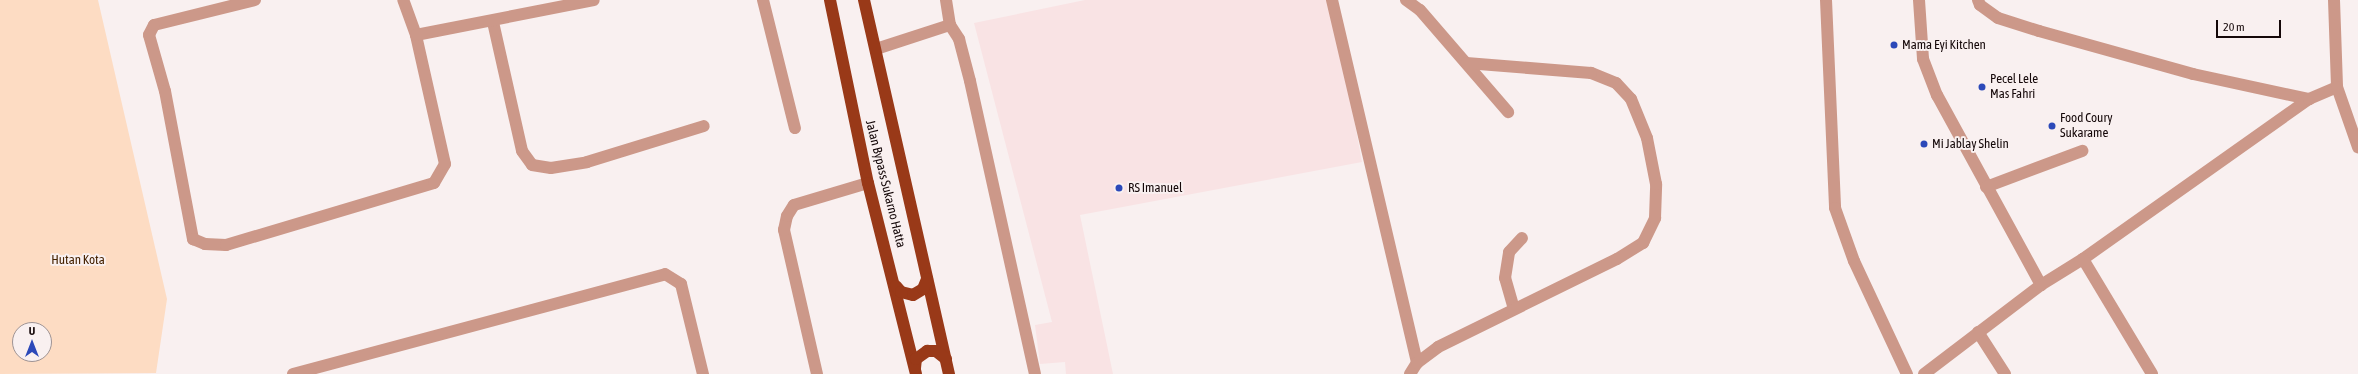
<!DOCTYPE html>
<html>
<head>
<meta charset="utf-8">
<style>
	body { margin:0 }
	#map { position:relative; width:2358px; height:374px; overflow:hidden; background:#f9f0f0; font-family:"Asap Condensed",sans-serif }
	div>[style] { position:absolute }
	.built>* { inset:0; background:#f9e3e4 }
	.green>* { inset:0; background:#fddcc3 }
	.service>* { height:12px; margin:-6px; padding:0 6px; transform-origin:6px; border-radius:6px; background:#cc9889 }
	.minor>* { height:12px; margin:-6px; padding:0 6px; transform-origin:6px; border-radius:6px; background:#cc9889 }
	.tertiary>* { height:12px; margin:-6px; padding:0 6px; transform-origin:6px; border-radius:6px; background:#cc9889 }
	.trunk>* { height:12px; margin:-6px; padding:0 6px; transform-origin:6px; border-radius:6px; background:#993918 }
	.dots>* { width:11px; height:11px; translate:-50% -50%; box-sizing:border-box; border:2px solid #f9f0f0; border-radius:50% }
	span { translate:-50% -50%; white-space:nowrap; text-align:center; line-height:1.15; -webkit-text-stroke:4px #f9f0f0; paint-order:stroke }
	.poi-label { font-size:13px; color:#150809 }
	.left { translate:0 -50%; text-align:left }
	.street-label { font-size:13px; color:#150809 }
	.park-label { font-size:13px; color:#452200 }
	.north { position:absolute; left:12px; top:322px; width:40px; height:40px; box-sizing:border-box; background:#f9f0f0; border:1px solid #9e9394; border-radius:50%; rotate:0deg; font-size:11px; font-weight:700; line-height:16px; text-align:center; color:#150809 }
	.north::after { content:''; display:block; margin:auto; width:14px; height:18px; background:#2c49b9; clip-path:polygon(50% 0,100% 100%,50% 72%,0 100%) }
	.scale { position:absolute; left:2216px; top:20px; width:65px; height:18px; box-sizing:border-box; border:2px solid #150809; border-top:0; padding-left:5px; font-size:12px; line-height:14px; white-space:nowrap; color:#150809; -webkit-text-stroke:3px #f9f0f0; paint-order:stroke }
</style>
</head>
<body>
<div id="map">
	<div class="built">
		<div style="clip-path:polygon(1085px 0,1332px 0,1362px 162px,1080px 215px,1113px 374px,1066px 374px,1065px 362px,1040px 364px,1035px 325px,1052px 322px,974px 23px)"></div>
	</div>
	<div class="green">
		<div style="clip-path:polygon(evenodd,0 0,98px 0,167px 299px,156px 373px,0 374px,0 0,20px 330px,44px 330px,44px 354px,20px 354px,20px 330px)"></div>
	</div>
	<div class="service">
		<div style="left:255px;top:0;width:104px;rotate:166.1deg"></div>
		<div style="left:154px;top:25px;width:11px;rotate:117deg"></div>
		<div style="left:149px;top:35px;width:58px;rotate:74.1deg"></div>
		<div style="left:165px;top:91px;width:151px;rotate:79.3deg"></div>
		<div style="left:193px;top:239px;width:13px;rotate:23deg"></div>
		<div style="left:205px;top:244px;width:21px;rotate:3deg"></div>
		<div style="left:226px;top:245px;width:217px;rotate:-16.6deg"></div>
		<div style="left:434px;top:183px;width:22px;rotate:-60deg"></div>
		<div style="left:445px;top:164px;width:132px;rotate:-102.7deg"></div>
		<div style="left:416px;top:35px;width:37px;rotate:-110deg"></div>
		<div style="left:763px;top:0;width:132px;rotate:76deg"></div>
		<div style="left:946px;top:0;width:25px;rotate:81deg"></div>
		<div style="left:950px;top:25px;width:17px;rotate:57deg"></div>
		<div style="left:959px;top:39px;width:43px;rotate:75.3deg"></div>
		<div style="left:970px;top:81px;width:300px;rotate:77.5deg"></div>
		<div style="left:1332px;top:0;width:373px;rotate:76.8deg"></div>
		<div style="left:1406px;top:0;width:17px;rotate:36deg"></div>
		<div style="left:1420px;top:10px;width:135px;rotate:49.2deg"></div>
		<div style="left:493px;top:22px;width:132px;rotate:77.3deg"></div>
		<div style="left:522px;top:151px;width:17px;rotate:54deg"></div>
		<div style="left:532px;top:165px;width:19px;rotate:9deg"></div>
		<div style="left:551px;top:168px;width:36px;rotate:-9deg"></div>
		<div style="left:587px;top:162px;width:122px;rotate:-17.1deg"></div>
		<div style="left:416px;top:35px;width:181px;rotate:-11.1deg"></div>
		<div style="left:876px;top:49px;width:78px;rotate:-18deg"></div>
		<div style="left:1514px;top:309px;width:32px;rotate:-106deg"></div>
		<div style="left:1505px;top:278px;width:26px;rotate:-81deg"></div>
		<div style="left:1509px;top:252px;width:19px;rotate:-47deg"></div>
		<div style="left:817px;top:374px;width:148px;rotate:-102.9deg"></div>
		<div style="left:784px;top:230px;width:14px;rotate:-78deg"></div>
		<div style="left:787px;top:216px;width:13px;rotate:-58deg"></div>
		<div style="left:794px;top:205px;width:77px;rotate:-16.6deg"></div>
		<div style="left:1410px;top:374px;width:13px;rotate:-58deg"></div>
		<div style="left:1417px;top:363px;width:26px;rotate:-37deg"></div>
		<div style="left:1438px;top:347px;width:199px;rotate:-26.2deg"></div>
		<div style="left:1617px;top:259px;width:31px;rotate:-32deg"></div>
		<div style="left:1643px;top:243px;width:28px;rotate:-64deg"></div>
		<div style="left:1655px;top:218px;width:34px;rotate:-88deg"></div>
		<div style="left:1656px;top:184px;width:47px;rotate:-101.1deg"></div>
		<div style="left:1647px;top:138px;width:42px;rotate:-112.3deg"></div>
		<div style="left:1631px;top:99px;width:22px;rotate:-133deg"></div>
		<div style="left:1616px;top:83px;width:27px;rotate:-158deg"></div>
		<div style="left:1591px;top:73px;width:125px;rotate:-175.4deg"></div>
	</div>
	<div class="minor">
		<div style="left:1826px;top:0;width:208px;rotate:87.5deg"></div>
		<div style="left:1835px;top:208px;width:56px;rotate:70.3deg"></div>
		<div style="left:1854px;top:261px;width:125px;rotate:64.9deg"></div>
		<div style="left:1919px;top:0;width:59px;rotate:86.1deg"></div>
		<div style="left:1923px;top:59px;width:39px;rotate:69deg"></div>
		<div style="left:1937px;top:95px;width:217px;rotate:61.3deg"></div>
		<div style="left:1978px;top:0;width:5px;rotate:68deg"></div>
		<div style="left:1980px;top:5px;width:22px;rotate:36deg"></div>
		<div style="left:1998px;top:18px;width:43px;rotate:17.6deg"></div>
		<div style="left:2039px;top:31px;width:160px;rotate:15.6deg"></div>
		<div style="left:2193px;top:74px;width:119px;rotate:12.2deg"></div>
		<div style="left:1986px;top:187px;width:103px;rotate:-20.6deg"></div>
		<div style="left:2083px;top:259px;width:277px;rotate:-35.3deg"></div>
		<div style="left:2309px;top:99px;width:30px;rotate:-23deg"></div>
		<div style="left:1978px;top:332px;width:50px;rotate:57.3deg"></div>
		<div style="left:293px;top:374px;width:385px;rotate:-15deg"></div>
		<div style="left:665px;top:274px;width:19px;rotate:32deg"></div>
		<div style="left:681px;top:284px;width:93px;rotate:76.3deg"></div>
		<div style="left:1924px;top:374px;width:147px;rotate:-37.3deg"></div>
		<div style="left:2041px;top:285px;width:49px;rotate:-31.8deg"></div>
		<div style="left:2083px;top:259px;width:134px;rotate:59deg"></div>
	</div>
	<div class="tertiary">
		<div style="left:2334px;top:0;width:87px;rotate:88deg"></div>
		<div style="left:2337px;top:87px;width:64px;rotate:70.7deg"></div>
	</div>
	<div class="trunk">
		<div style="left:830px;top:0;width:187px;rotate:78.3deg"></div>
		<div style="left:868px;top:183px;width:197px;rotate:75.9deg"></div>
		<div style="left:864px;top:0;width:384px;rotate:77.2deg"></div>
		<div style="left:896px;top:286px;width:8px;rotate:50deg"></div>
		<div style="left:901px;top:292px;width:12px;rotate:14deg"></div>
		<div style="left:913px;top:295px;width:12px;rotate:-31deg"></div>
		<div style="left:923px;top:289px;width:11px;rotate:-68deg"></div>
		<div style="left:915px;top:368px;width:9px;rotate:-84deg"></div>
		<div style="left:916px;top:359px;width:14px;rotate:-36deg"></div>
		<div style="left:927px;top:351px;width:9px"></div>
		<div style="left:936px;top:351px;width:13px;rotate:39deg"></div>
	</div>
	<div class="dots">
		<div style="left:1894px;top:45px;background:#2c49b9"></div>
		<div style="left:1982px;top:87px;background:#2c49b9"></div>
		<div style="left:2052px;top:126px;background:#2c49b9"></div>
		<div style="left:1924px;top:144px;background:#2c49b9"></div>
		<div style="left:1119px;top:188px;background:#2c49b9"></div>
	</div>
	<div class="poi-label">
		<span class="left" style="left:1902px;top:45px">Mama Eyi Kitchen</span>
		<span class="left" style="left:1990px;top:87px">Pecel Lele<br>Mas Fahri</span>
		<span class="left" style="left:2060px;top:126px">Food Coury<br>Sukarame</span>
		<span class="left" style="left:1932px;top:144px">Mi Jablay Shelin</span>
		<span class="left" style="left:1128px;top:188px">RS Imanuel</span>
	</div>
	<div class="street-label">
		<span style="left:885px;top:184px;rotate:76deg">Jalan Bypass Sukarno Hatta</span>
	</div>
	<div class="park-label">
		<span style="left:78px;top:260px">Hutan Kota</span>
	</div>
	<div class="north">U</div>
	<div class="scale">20 m</div>
</div>
</body>
</html>
